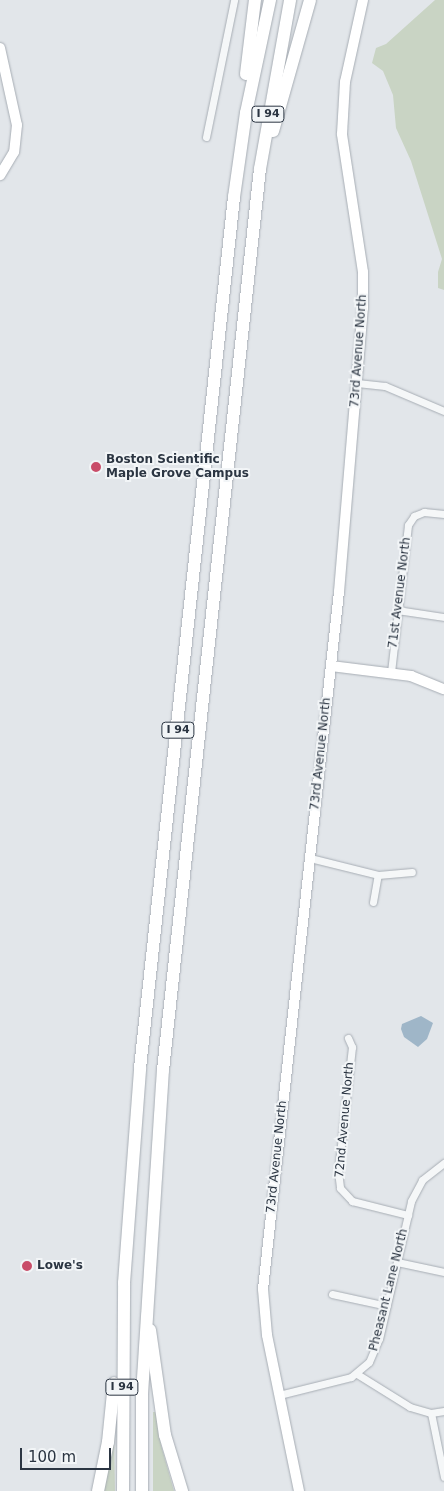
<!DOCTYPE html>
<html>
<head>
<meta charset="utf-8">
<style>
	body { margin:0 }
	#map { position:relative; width:444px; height:1491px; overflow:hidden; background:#e2e6ea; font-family:"DejaVu Sans",sans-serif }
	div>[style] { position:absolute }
	.green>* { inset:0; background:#c9d4c4 }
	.water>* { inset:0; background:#9fb6c8 }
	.roads { filter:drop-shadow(0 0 1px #a7adb4) drop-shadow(0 0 1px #a7adb4) }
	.street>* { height:7px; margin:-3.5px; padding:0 3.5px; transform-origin:3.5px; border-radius:3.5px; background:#f5f7f8 }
	.secondary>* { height:10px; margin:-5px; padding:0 5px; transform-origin:5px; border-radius:5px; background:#fff }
	.highway>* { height:12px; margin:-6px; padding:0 6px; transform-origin:6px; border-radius:6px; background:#fff }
	.dots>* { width:14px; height:14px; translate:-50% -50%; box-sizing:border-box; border:2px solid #f2f5f7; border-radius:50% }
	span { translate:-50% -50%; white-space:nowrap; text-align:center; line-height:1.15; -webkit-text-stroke:4px #f2f5f7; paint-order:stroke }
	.shield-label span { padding:1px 4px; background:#f2f5f7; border:1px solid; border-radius:4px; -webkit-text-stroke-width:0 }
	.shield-label { font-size:11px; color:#2b3542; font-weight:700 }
	.street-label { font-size:12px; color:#2b3542 }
	.poi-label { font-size:12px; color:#2b3542; font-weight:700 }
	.left { translate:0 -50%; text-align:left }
	.scale { position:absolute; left:20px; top:1448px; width:91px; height:22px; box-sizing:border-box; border:2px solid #2b3542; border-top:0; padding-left:6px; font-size:15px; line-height:18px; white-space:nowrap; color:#2b3542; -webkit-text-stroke:4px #f2f5f7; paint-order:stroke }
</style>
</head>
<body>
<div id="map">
	<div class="green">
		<div style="clip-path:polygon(435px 0,444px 0,444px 290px,438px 288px,438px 272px,442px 259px,411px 161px,396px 128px,393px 95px,383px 71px,372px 63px,376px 48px,386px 44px)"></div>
		<div style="clip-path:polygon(153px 1412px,156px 1412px,161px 1445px,174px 1491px,153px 1491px)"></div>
		<div style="clip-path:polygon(114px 1430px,115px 1491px,100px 1491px)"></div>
	</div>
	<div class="water">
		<div style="clip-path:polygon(421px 1016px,433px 1023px,427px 1039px,418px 1047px,404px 1037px,401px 1029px,402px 1024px)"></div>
	</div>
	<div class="roads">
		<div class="street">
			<div style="left:206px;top:137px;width:140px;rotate:-78.4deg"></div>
			<div style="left:357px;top:383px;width:28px;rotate:6deg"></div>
			<div style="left:385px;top:386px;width:64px;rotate:23deg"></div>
			<div style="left:397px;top:610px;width:48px;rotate:8.5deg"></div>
			<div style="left:391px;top:672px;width:148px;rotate:-83.4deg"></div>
			<div style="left:408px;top:525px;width:11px;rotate:-56deg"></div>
			<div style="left:414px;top:516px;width:11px;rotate:-22deg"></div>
			<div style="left:424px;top:512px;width:20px;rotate:6deg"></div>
			<div style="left:310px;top:858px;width:70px;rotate:14deg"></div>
			<div style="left:378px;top:875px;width:34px;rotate:-5deg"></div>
			<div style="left:373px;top:902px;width:27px;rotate:-80deg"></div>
			<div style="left:348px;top:1038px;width:10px;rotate:66deg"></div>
			<div style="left:352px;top:1047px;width:125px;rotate:96.4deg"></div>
			<div style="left:338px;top:1171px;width:17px;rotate:83deg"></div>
			<div style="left:340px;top:1188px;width:18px;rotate:47deg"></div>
			<div style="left:352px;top:1201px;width:58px;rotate:14deg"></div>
			<div style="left:397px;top:1262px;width:48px;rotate:12deg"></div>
			<div style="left:332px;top:1294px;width:56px;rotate:12.3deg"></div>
			<div style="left:357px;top:1374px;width:62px;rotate:31.9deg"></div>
			<div style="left:410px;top:1407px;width:22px;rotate:16deg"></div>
			<div style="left:431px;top:1413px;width:13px;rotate:-9deg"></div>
			<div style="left:279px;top:1395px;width:74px;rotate:-14deg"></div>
			<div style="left:351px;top:1377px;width:23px;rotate:-40deg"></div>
			<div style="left:369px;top:1362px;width:25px;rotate:-67deg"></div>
			<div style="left:379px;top:1339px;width:142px;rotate:-76.9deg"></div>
			<div style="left:411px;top:1201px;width:24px;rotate:-62deg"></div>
			<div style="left:422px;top:1180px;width:28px;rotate:-38deg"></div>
			<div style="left:431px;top:1413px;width:65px;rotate:78.5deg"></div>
		</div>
		<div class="secondary">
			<div style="left:0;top:48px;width:79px;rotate:77.6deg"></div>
			<div style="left:17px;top:125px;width:27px;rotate:96deg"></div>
			<div style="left:14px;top:152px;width:27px;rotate:121deg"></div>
			<div style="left:331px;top:666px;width:81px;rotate:7.1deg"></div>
			<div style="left:411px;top:676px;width:35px;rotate:22deg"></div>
			<div style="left:299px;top:1491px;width:159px;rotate:-101.6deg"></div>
			<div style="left:267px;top:1335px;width:46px;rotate:-95deg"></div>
			<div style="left:263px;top:1289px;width:701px;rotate:-83.78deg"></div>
			<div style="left:339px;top:592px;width:285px;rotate:-85.2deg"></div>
			<div style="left:363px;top:308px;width:36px;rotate:-90deg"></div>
			<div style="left:363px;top:272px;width:140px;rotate:-98.7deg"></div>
			<div style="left:342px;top:134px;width:52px;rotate:-86.7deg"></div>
			<div style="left:345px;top:82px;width:84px;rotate:-77.6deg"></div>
		</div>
		<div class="highway">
			<div style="left:246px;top:74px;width:75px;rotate:-83.1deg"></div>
			<div style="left:273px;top:131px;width:136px;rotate:-74.2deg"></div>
			<div style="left:150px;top:1330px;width:106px;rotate:81.9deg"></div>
			<div style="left:165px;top:1435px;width:59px;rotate:73.1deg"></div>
			<div style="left:98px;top:1491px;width:50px;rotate:-78.5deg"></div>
			<div style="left:108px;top:1442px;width:59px;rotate:-84.2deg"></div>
			<div style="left:123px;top:1491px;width:208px;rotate:-89.7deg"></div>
			<div style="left:124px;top:1283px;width:216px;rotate:-85.7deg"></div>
			<div style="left:140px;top:1068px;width:876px;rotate:-83.84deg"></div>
			<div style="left:234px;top:197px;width:85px;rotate:-81.9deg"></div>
			<div style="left:246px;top:113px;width:116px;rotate:-78deg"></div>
			<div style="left:142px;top:1491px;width:97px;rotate:-90deg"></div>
			<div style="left:142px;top:1394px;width:325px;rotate:-86.3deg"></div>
			<div style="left:163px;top:1070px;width:906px;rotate:-83.86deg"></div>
			<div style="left:260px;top:169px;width:172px;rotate:-79.9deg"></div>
		</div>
	</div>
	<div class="dots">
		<div style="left:96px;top:467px;background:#c94d69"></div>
		<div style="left:27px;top:1266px;background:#c94d69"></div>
	</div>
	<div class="shield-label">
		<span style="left:268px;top:114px">I 94</span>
		<span style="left:178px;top:730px">I 94</span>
		<span style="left:122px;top:1387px">I 94</span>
	</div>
	<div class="street-label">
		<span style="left:359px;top:351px;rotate:-86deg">73rd Avenue North</span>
		<span style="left:400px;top:593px;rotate:-83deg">71st Avenue North</span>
		<span style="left:321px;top:754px;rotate:-84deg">73rd Avenue North</span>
		<span style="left:345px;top:1120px;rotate:-85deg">72nd Avenue North</span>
		<span style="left:277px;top:1157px;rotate:-84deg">73rd Avenue North</span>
		<span style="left:389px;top:1290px;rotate:-76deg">Pheasant Lane North</span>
	</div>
	<div class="poi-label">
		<span class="left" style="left:106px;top:467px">Boston Scientific<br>Maple Grove Campus</span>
		<span class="left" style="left:37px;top:1266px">Lowe's</span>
	</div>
	<div class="scale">100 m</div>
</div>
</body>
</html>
